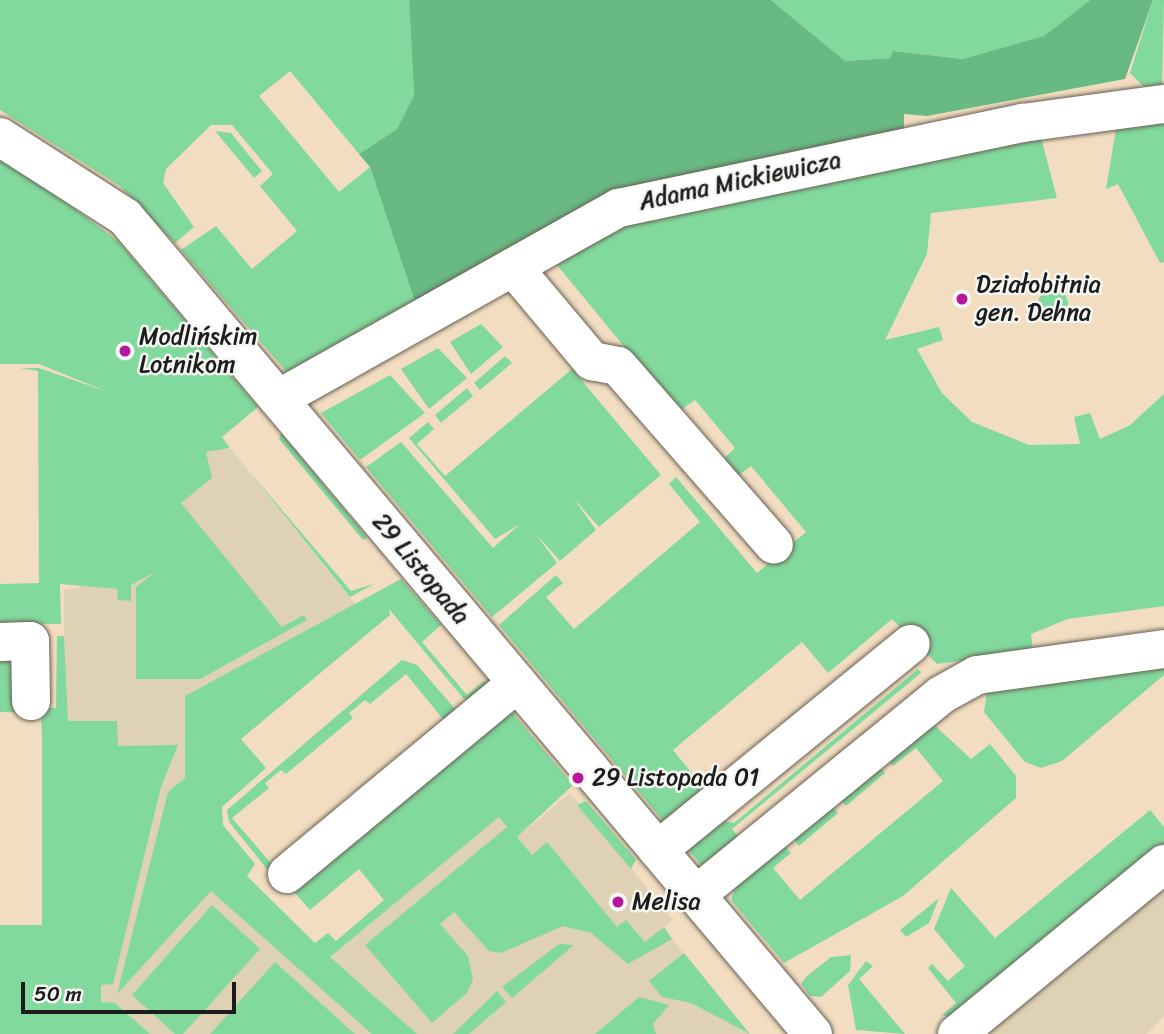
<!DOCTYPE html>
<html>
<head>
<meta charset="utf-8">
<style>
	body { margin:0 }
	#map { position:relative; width:1164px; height:1034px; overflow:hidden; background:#f2ddc0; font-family:Sriracha,sans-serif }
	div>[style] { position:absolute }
	.built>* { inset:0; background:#dfd2b4 }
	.green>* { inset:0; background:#82d99d }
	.round { border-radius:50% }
	.forest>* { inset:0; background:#69b984 }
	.roads { filter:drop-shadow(0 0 2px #676055) drop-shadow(0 0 2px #676055) }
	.minor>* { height:38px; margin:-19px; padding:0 19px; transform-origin:19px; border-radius:19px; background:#fff }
	.dots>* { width:19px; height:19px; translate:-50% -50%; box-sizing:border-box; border:4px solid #f6f6f2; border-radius:50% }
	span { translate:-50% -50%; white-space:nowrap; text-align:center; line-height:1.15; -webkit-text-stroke:5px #f6f6f2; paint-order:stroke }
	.street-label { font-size:24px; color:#1c1c1c }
	.poi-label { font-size:24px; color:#1c1c1c }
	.left { translate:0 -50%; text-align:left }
	.scale { position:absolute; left:21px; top:982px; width:215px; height:32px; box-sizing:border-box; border:4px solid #1c1c1c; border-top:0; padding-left:9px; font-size:21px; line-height:24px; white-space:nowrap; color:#1c1c1c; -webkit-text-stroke:5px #f6f6f2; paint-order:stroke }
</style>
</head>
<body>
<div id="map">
	<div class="built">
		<div style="clip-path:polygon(230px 448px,371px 624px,168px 792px,202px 843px,330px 957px,499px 817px,517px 837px,570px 793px,673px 920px,664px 927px,672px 939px,750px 1034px,101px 1034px,102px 722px,68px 721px,64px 709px,64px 589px,80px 588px,79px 475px)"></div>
		<div style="clip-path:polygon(1164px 879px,1164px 1016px,1147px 1034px,982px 1034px)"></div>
	</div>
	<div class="green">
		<div style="clip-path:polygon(0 0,409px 0,414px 95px,397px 129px,359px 154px,290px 71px,259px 96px,339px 192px,370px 167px,416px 305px,292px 378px,181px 250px,216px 226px,252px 269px,297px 231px,260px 186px,273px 174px,232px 125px,211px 125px,166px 169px,163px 183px,194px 227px,175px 243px,120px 186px,0 110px)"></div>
		<div style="clip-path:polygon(771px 0,1090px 0,1044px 36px,1000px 51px,963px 59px,893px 51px,891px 58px,845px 61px)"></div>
		<div style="clip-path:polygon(1153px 0,1164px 0,1162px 90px,1143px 86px,1130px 73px)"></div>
		<div style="clip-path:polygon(1164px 118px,1164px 262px,1160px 263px,1118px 184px,1106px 189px,1117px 123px)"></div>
		<div style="clip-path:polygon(1039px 130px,1057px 198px,931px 213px,927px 254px,885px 340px,939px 327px,943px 340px,917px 349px,942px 393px,972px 422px,1029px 445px,1080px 444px,1074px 417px,1090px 413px,1100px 439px,1130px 425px,1164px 394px,1164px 606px,1068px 619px,1031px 634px,1033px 651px,937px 664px,892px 619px,828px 673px,802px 642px,673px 750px,705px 789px,665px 823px,499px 625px,556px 575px,563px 583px,546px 597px,574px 629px,700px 522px,669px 484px,676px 477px,757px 573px,806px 532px,751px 466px,738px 476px,721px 461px,735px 448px,695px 400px,678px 412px,548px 254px,594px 228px,817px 186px)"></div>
		<div style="clip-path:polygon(215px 131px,231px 133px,262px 171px,254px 178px)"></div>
		<div style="clip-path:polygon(0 154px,118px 241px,258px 407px,222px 437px,230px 448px,206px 452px,212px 478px,181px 503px,282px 627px,304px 615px,307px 620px,200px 679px,136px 679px,136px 587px,155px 572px,131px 585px,131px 601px,118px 600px,117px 589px,60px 584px,61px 624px,0 624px,0 584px,39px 583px,38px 371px,20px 368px,39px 368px,108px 392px,39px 364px,0 364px)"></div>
		<div class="round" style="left:1038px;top:289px;width:30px;height:30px"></div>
		<div style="clip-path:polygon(481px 324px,503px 347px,471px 374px,450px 342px)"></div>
		<div style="clip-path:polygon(438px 348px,467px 378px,429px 409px,401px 369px)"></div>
		<div style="clip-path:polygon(505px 356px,512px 363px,480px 390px,474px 383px)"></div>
		<div style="clip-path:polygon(572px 369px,661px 475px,599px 527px,574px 499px,596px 530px,560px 561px,535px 533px,557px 563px,492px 617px,366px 467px,401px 442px,493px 548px,520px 524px,495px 539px,409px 438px,428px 422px,434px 429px,417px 444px,445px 476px)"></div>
		<div style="clip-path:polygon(390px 375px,425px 413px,360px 460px,321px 413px)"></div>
		<div style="clip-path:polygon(467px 388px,473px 396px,441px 423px,435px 415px)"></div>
		<div style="clip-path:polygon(281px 433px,367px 537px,363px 540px,279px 439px)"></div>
		<div style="clip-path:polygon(248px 470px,351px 591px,374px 584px,350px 597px)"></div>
		<div style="clip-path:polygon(401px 579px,441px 625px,422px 642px,467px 695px,484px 681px,492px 690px,479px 705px,463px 698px,389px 609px,390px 615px,241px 739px,266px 768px,222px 807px,223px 825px,255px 864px,247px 876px,315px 943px,328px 933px,336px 941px,384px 900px,359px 869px,310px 910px,289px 886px,506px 705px,573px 785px,517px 837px,532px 855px,547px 842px,617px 927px,626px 920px,645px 942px,664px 927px,672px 939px,628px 964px,591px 933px,563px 926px,501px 953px,489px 951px,454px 912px,440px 924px,468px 956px,473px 979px,467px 993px,432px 1023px,365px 945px,507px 827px,499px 817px,330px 957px,417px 1034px,372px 1034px,211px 891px,117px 994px,168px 792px,185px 778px,185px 696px)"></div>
		<div style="clip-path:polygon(57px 636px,64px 636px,68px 721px,117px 721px,118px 746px,178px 745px,161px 787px,113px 984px,101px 985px,101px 1002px,115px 1003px,150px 1034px,0 1034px,0 925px,42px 925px,42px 738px,41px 713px,0 712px,0 652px,14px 664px,16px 707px,56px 708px)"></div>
		<div style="clip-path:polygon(1164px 658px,1164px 675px,1062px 761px,1041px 768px,1025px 762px,984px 712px,988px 685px)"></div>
		<div style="clip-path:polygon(402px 660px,417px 665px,463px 718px,443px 719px,406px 674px,370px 704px,365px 700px,349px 713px,353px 718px,286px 774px,281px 770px,265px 783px,269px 788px,232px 818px,271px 863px,307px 833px,275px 870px,266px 868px,229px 822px,227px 810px)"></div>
		<div style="clip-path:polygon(918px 669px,921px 673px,732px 829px,745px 846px,705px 869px,684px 845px,715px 819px,734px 823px)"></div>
		<div style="clip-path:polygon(930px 721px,971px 759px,990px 744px,1016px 776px,1016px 798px,903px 896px,784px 963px,731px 900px,737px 883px,783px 844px,791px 853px,773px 868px,800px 900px,943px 781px,916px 748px,893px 766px,885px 757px)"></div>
		<div style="clip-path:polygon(877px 764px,885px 773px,846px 806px,839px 797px)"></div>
		<div style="clip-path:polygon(586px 801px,636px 860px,631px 869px,577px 805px)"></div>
		<div style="clip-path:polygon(830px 804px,838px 813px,799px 846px,791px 837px)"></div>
		<div style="clip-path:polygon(1150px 810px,1164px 827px,1164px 855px,951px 1018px,942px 1015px,956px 1003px,928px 968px,932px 964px,948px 981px,965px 966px,934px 929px,951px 888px,995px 938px)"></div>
		<div style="clip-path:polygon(939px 898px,929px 923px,906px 937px,900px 930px)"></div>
		<div style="clip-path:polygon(212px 905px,260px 949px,183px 1034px,175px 1034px,132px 995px)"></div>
		<div style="clip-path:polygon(559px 944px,574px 945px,512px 998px,502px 987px)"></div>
		<div style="clip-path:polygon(684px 953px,749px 1033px,750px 1034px,691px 1003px,662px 997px,649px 981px)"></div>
		<div style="clip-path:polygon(851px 955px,850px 971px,821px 997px,810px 996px,801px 984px,806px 977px,831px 957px)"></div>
		<div style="clip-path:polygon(866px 961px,873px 966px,859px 979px,905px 1034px,856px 1030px,848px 985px)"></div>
		<div style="clip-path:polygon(275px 962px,355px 1034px,210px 1034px)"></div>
		<div style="clip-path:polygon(497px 991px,506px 1002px,469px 1034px,453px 1034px)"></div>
		<div style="clip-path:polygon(639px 997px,669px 1005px,653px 1024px,656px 1034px,595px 1034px)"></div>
	</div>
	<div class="forest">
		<div style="clip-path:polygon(409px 0,771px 0,845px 61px,890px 58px,893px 51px,963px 59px,1044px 36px,1090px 0,1153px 0,1125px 79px,927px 116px,904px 114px,904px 137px,625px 191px,416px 305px,370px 167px,359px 154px,397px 129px,414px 95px)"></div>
	</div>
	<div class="roads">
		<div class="minor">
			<div style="left:0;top:137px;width:148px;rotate:32.6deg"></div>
			<div style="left:125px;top:217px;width:1068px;rotate:49.9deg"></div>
			<div style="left:513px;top:267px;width:123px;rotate:50deg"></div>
			<div style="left:592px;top:361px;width:26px;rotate:11deg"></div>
			<div style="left:618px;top:366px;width:237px;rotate:48.9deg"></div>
			<div style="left:278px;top:399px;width:391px;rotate:-29.3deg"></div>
			<div style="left:619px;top:208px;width:413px;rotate:-11.9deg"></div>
			<div style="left:1023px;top:123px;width:142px;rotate:-7.7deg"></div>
			<div style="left:0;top:642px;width:30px;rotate:-2deg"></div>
			<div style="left:30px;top:641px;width:60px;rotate:89deg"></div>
			<div style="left:658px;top:850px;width:326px;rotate:-39.2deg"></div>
			<div style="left:287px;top:874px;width:299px;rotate:-39.7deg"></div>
			<div style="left:696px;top:895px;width:316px;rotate:-39.2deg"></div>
			<div style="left:941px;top:695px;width:41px;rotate:-29.1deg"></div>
			<div style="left:977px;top:675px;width:189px;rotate:-7.9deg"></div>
			<div style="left:957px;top:1034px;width:268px;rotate:-39.4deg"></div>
		</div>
	</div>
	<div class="dots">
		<div style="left:962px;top:299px;background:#b5179e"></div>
		<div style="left:125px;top:351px;background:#b5179e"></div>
		<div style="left:578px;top:778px;background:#b5179e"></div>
		<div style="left:618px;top:902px;background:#b5179e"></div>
	</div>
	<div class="street-label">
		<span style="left:740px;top:181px;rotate:-12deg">Adama Mickiewicza</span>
		<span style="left:421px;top:569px;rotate:50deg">29 Listopada</span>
	</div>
	<div class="poi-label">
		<span class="left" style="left:976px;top:299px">Działobitnia<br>gen. Dehna</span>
		<span class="left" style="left:139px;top:351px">Modlińskim<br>Lotnikom</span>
		<span class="left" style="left:592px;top:778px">29 Listopada 01</span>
		<span class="left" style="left:632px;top:902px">Melisa</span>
	</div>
	<div class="scale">50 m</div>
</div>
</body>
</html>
